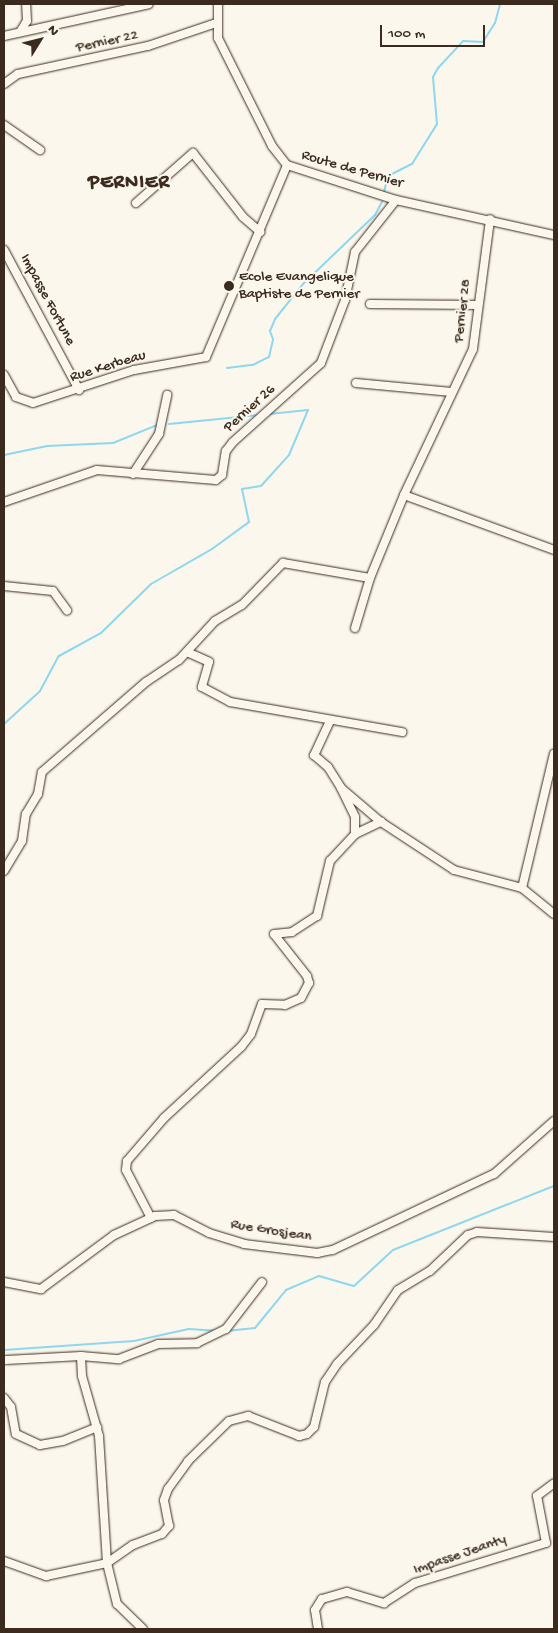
<!DOCTYPE html>
<html>
<head>
<meta charset="utf-8">
<style>
	body { margin:0 }
	#map { position:relative; width:558px; height:1633px; overflow:hidden; background:#fbf7ec; font-family:"Gochi Hand",sans-serif }
	div>[style] { position:absolute }
	.stream>* { height:2px; margin:-1px; padding:0 1px; transform-origin:1px; border-radius:1px; background:#8dd8ee }
	.roads { filter:drop-shadow(0 0 1px #3b2a1e) drop-shadow(0 0 1px #3b2a1e) }
	.minor>* { height:8px; margin:-4px; padding:0 4px; transform-origin:4px; border-radius:4px; background:#fbf7ec }
	.dots>* { width:14px; height:14px; translate:-50% -50%; box-sizing:border-box; border:2px solid #fbf7ec; border-radius:50% }
	span { translate:-50% -50%; white-space:nowrap; text-align:center; line-height:1.15; -webkit-text-stroke:4px #fbf7ec; paint-order:stroke }
	.street-label { font-size:15px; color:#3b2a1e }
	.poi-label { font-size:15px; color:#3b2a1e }
	.left { translate:0 -50%; text-align:left }
	.district-label { font-size:20px; color:#3b2a1e; font-weight:700; letter-spacing:1px }
	.frame { position:absolute; inset:0; border:5px solid #3b2a1e; pointer-events:none }
	.north { position:absolute; left:15px; top:15px; width:50px; height:50px; -webkit-text-stroke:4px #fbf7ec; paint-order:stroke; rotate:54deg; font-size:14px; font-weight:700; line-height:20px; text-align:center; color:#3b2a1e }
	.north::after { content:''; display:block; margin:auto; width:18px; height:22px; background:#3b2a1e; clip-path:polygon(50% 0,100% 100%,50% 72%,0 100%) }
	.scale { position:absolute; left:380px; top:25px; width:105px; height:22px; box-sizing:border-box; border:2px solid #3b2a1e; border-top:0; padding-left:6px; font-size:15px; line-height:18px; white-space:nowrap; color:#3b2a1e; -webkit-text-stroke:4px #fbf7ec; paint-order:stroke }
</style>
</head>
<body>
<div id="map">
	<div class="stream">
		<div style="left:384px;top:192px;width:16px;rotate:-76deg"></div>
		<div style="left:388px;top:176px;width:27px;rotate:-27deg"></div>
		<div style="left:412px;top:164px;width:47px;rotate:-58deg"></div>
		<div style="left:437px;top:124px;width:47px;rotate:-94.9deg"></div>
		<div style="left:433px;top:77px;width:10px;rotate:-61deg"></div>
		<div style="left:438px;top:68px;width:37px;rotate:-47deg"></div>
		<div style="left:463px;top:41px;width:20px;rotate:3deg"></div>
		<div style="left:483px;top:42px;width:22px;rotate:-58deg"></div>
		<div style="left:495px;top:23px;width:20px;rotate:-75deg"></div>
		<div style="left:227px;top:368px;width:26px;rotate:-7deg"></div>
		<div style="left:253px;top:365px;width:18px;rotate:-27deg"></div>
		<div style="left:269px;top:357px;width:18px;rotate:-77deg"></div>
		<div style="left:273px;top:339px;width:9px;rotate:-111deg"></div>
		<div style="left:270px;top:331px;width:13px;rotate:-67deg"></div>
		<div style="left:275px;top:319px;width:45px;rotate:-51.3deg"></div>
		<div style="left:303px;top:284px;width:100px;rotate:-43.8deg"></div>
		<div style="left:375px;top:215px;width:15px;rotate:-62deg"></div>
		<div style="left:169px;top:424px;width:90px;rotate:-5.7deg"></div>
		<div style="left:4px;top:455px;width:44px;rotate:-11.8deg"></div>
		<div style="left:47px;top:446px;width:66px;rotate:-2.6deg"></div>
		<div style="left:113px;top:443px;width:48px;rotate:-22.2deg"></div>
		<div style="left:4px;top:724px;width:49px;rotate:-42.5deg"></div>
		<div style="left:40px;top:691px;width:40px;rotate:-62deg"></div>
		<div style="left:59px;top:656px;width:48px;rotate:-28.7deg"></div>
		<div style="left:101px;top:633px;width:70px;rotate:-44.4deg"></div>
		<div style="left:151px;top:584px;width:70px;rotate:-29.8deg"></div>
		<div style="left:212px;top:549px;width:46px;rotate:-36.1deg"></div>
		<div style="left:249px;top:522px;width:34px;rotate:-102deg"></div>
		<div style="left:242px;top:489px;width:19px;rotate:-9deg"></div>
		<div style="left:261px;top:486px;width:42px;rotate:-47.9deg"></div>
		<div style="left:289px;top:455px;width:49px;rotate:-67.1deg"></div>
		<div style="left:308px;top:410px;width:39px;rotate:174deg"></div>
		<div style="left:227px;top:1331px;width:28px;rotate:-6deg"></div>
		<div style="left:255px;top:1328px;width:49px;rotate:-50.8deg"></div>
		<div style="left:286px;top:1290px;width:36px;rotate:-23deg"></div>
		<div style="left:319px;top:1276px;width:36px;rotate:16deg"></div>
		<div style="left:354px;top:1286px;width:53px;rotate:-42.7deg"></div>
		<div style="left:393px;top:1250px;width:173px;rotate:-21.7deg"></div>
		<div style="left:4px;top:1350px;width:130px;rotate:-4deg"></div>
		<div style="left:134px;top:1341px;width:56px;rotate:-12.3deg"></div>
		<div style="left:189px;top:1329px;width:26px;rotate:4deg"></div>
	</div>
	<div class="roads">
		<div class="minor">
			<div style="left:218px;top:4px;width:34px;rotate:90deg"></div>
			<div style="left:218px;top:38px;width:121px;rotate:63.4deg"></div>
			<div style="left:272px;top:146px;width:24px;rotate:52deg"></div>
			<div style="left:287px;top:165px;width:114px;rotate:17.8deg"></div>
			<div style="left:396px;top:200px;width:162px;rotate:12.5deg"></div>
			<div style="left:20px;top:32px;width:13px;rotate:-58deg"></div>
			<div style="left:27px;top:21px;width:17px;rotate:-93deg"></div>
			<div style="left:4px;top:36px;width:148px;rotate:-12.4deg"></div>
			<div style="left:4px;top:84px;width:17px;rotate:-36deg"></div>
			<div style="left:18px;top:74px;width:133px;rotate:-12.2deg"></div>
			<div style="left:148px;top:46px;width:72px;rotate:-18.7deg"></div>
			<div style="left:4px;top:125px;width:44px;rotate:34.8deg"></div>
			<div style="left:136px;top:203px;width:76px;rotate:-41.3deg"></div>
			<div style="left:193px;top:153px;width:81px;rotate:52deg"></div>
			<div style="left:243px;top:217px;width:23px;rotate:41deg"></div>
			<div style="left:4px;top:250px;width:159px;rotate:61.8deg"></div>
			<div style="left:370px;top:304px;width:108px;rotate:0.5deg"></div>
			<div style="left:4px;top:375px;width:25px;rotate:61deg"></div>
			<div style="left:16px;top:397px;width:18px;rotate:19deg"></div>
			<div style="left:33px;top:403px;width:106px;rotate:-18.1deg"></div>
			<div style="left:134px;top:370px;width:73px;rotate:-10.2deg"></div>
			<div style="left:206px;top:357px;width:208px;rotate:-67.1deg"></div>
			<div style="left:356px;top:383px;width:96px;rotate:5.4deg"></div>
			<div style="left:133px;top:474px;width:48px;rotate:-57deg"></div>
			<div style="left:159px;top:434px;width:40px;rotate:-78deg"></div>
			<div style="left:404px;top:495px;width:161px;rotate:-64.7deg"></div>
			<div style="left:473px;top:349px;width:131px;rotate:-82.5deg"></div>
			<div style="left:4px;top:502px;width:98px;rotate:-19deg"></div>
			<div style="left:97px;top:470px;width:119px;rotate:4.8deg"></div>
			<div style="left:216px;top:480px;width:8px;rotate:-40deg"></div>
			<div style="left:222px;top:475px;width:24px;rotate:-81deg"></div>
			<div style="left:226px;top:451px;width:11px;rotate:-52deg"></div>
			<div style="left:233px;top:442px;width:118px;rotate:-41.9deg"></div>
			<div style="left:321px;top:363px;width:67px;rotate:-69.1deg"></div>
			<div style="left:345px;top:300px;width:49px;rotate:-78.2deg"></div>
			<div style="left:355px;top:252px;width:66px;rotate:-51.7deg"></div>
			<div style="left:4px;top:586px;width:49px;rotate:5.8deg"></div>
			<div style="left:53px;top:591px;width:24px;rotate:54deg"></div>
			<div style="left:355px;top:628px;width:52px;rotate:-73.3deg"></div>
			<div style="left:187px;top:652px;width:24px;rotate:24deg"></div>
			<div style="left:209px;top:662px;width:26px;rotate:106deg"></div>
			<div style="left:202px;top:687px;width:32px;rotate:28deg"></div>
			<div style="left:230px;top:702px;width:175px;rotate:9.9deg"></div>
			<div style="left:330px;top:721px;width:38px;rotate:115deg"></div>
			<div style="left:314px;top:755px;width:18px;rotate:41deg"></div>
			<div style="left:328px;top:767px;width:25px;rotate:58deg"></div>
			<div style="left:341px;top:788px;width:32px;rotate:64deg"></div>
			<div style="left:355px;top:817px;width:17px;rotate:90deg"></div>
			<div style="left:341px;top:788px;width:52px;rotate:40.4deg"></div>
			<div style="left:381px;top:822px;width:87px;rotate:33.3deg"></div>
			<div style="left:454px;top:870px;width:70px;rotate:14.8deg"></div>
			<div style="left:522px;top:888px;width:41px;rotate:39.1deg"></div>
			<div style="left:4px;top:871px;width:35px;rotate:-59deg"></div>
			<div style="left:22px;top:841px;width:27px;rotate:-82deg"></div>
			<div style="left:26px;top:814px;width:23px;rotate:-59deg"></div>
			<div style="left:38px;top:794px;width:22px;rotate:-80deg"></div>
			<div style="left:42px;top:772px;width:138px;rotate:-40.9deg"></div>
			<div style="left:146px;top:682px;width:40px;rotate:-34deg"></div>
			<div style="left:179px;top:660px;width:53px;rotate:-47.3deg"></div>
			<div style="left:215px;top:621px;width:31px;rotate:-31deg"></div>
			<div style="left:242px;top:605px;width:59px;rotate:-45.7deg"></div>
			<div style="left:283px;top:563px;width:88px;rotate:9.8deg"></div>
			<div style="left:370px;top:578px;width:90px;rotate:-67.7deg"></div>
			<div style="left:404px;top:495px;width:160px;rotate:20.1deg"></div>
			<div style="left:522px;top:888px;width:138px;rotate:-76.6deg"></div>
			<div style="left:151px;top:1218px;width:54px;rotate:-117.5deg"></div>
			<div style="left:126px;top:1170px;width:9px;rotate:-84deg"></div>
			<div style="left:127px;top:1161px;width:57px;rotate:-49.3deg"></div>
			<div style="left:164px;top:1118px;width:105px;rotate:-42.7deg"></div>
			<div style="left:241px;top:1047px;width:16px;rotate:-52deg"></div>
			<div style="left:251px;top:1034px;width:32px;rotate:-70deg"></div>
			<div style="left:262px;top:1004px;width:23px;rotate:2deg"></div>
			<div style="left:285px;top:1005px;width:17px;rotate:-24deg"></div>
			<div style="left:301px;top:998px;width:17px;rotate:-62deg"></div>
			<div style="left:309px;top:983px;width:7px;rotate:-106deg"></div>
			<div style="left:307px;top:976px;width:53px;rotate:-128.2deg"></div>
			<div style="left:274px;top:934px;width:18px;rotate:-6deg"></div>
			<div style="left:292px;top:932px;width:30px;rotate:-33deg"></div>
			<div style="left:317px;top:916px;width:57px;rotate:-76.7deg"></div>
			<div style="left:330px;top:861px;width:37px;rotate:-47deg"></div>
			<div style="left:355px;top:834px;width:29px;rotate:-25deg"></div>
			<div style="left:4px;top:1282px;width:38px;rotate:11deg"></div>
			<div style="left:41px;top:1289px;width:91px;rotate:-36.5deg"></div>
			<div style="left:114px;top:1235px;width:45px;rotate:-24.9deg"></div>
			<div style="left:155px;top:1216px;width:19px;rotate:-3deg"></div>
			<div style="left:174px;top:1215px;width:39px;rotate:27deg"></div>
			<div style="left:209px;top:1233px;width:37px;rotate:17deg"></div>
			<div style="left:244px;top:1244px;width:74px;rotate:7deg"></div>
			<div style="left:317px;top:1253px;width:16px;rotate:-11deg"></div>
			<div style="left:333px;top:1250px;width:178px;rotate:-25.3deg"></div>
			<div style="left:494px;top:1174px;width:80px;rotate:-41.5deg"></div>
			<div style="left:6px;top:1360px;width:75px;rotate:-3.1deg"></div>
			<div style="left:4px;top:1398px;width:11px;rotate:52deg"></div>
			<div style="left:11px;top:1407px;width:27px;rotate:80deg"></div>
			<div style="left:16px;top:1434px;width:26px;rotate:25deg"></div>
			<div style="left:40px;top:1445px;width:23px;rotate:-10deg"></div>
			<div style="left:63px;top:1441px;width:37px;rotate:-22deg"></div>
			<div style="left:4px;top:1561px;width:45px;rotate:19.7deg"></div>
			<div style="left:46px;top:1576px;width:62px;rotate:-12deg"></div>
			<div style="left:107px;top:1563px;width:32px;rotate:-35deg"></div>
			<div style="left:133px;top:1545px;width:31px;rotate:-21deg"></div>
			<div style="left:162px;top:1534px;width:11px;rotate:-49deg"></div>
			<div style="left:169px;top:1526px;width:26px;rotate:-101deg"></div>
			<div style="left:164px;top:1500px;width:12px;rotate:-70deg"></div>
			<div style="left:168px;top:1489px;width:34px;rotate:-54deg"></div>
			<div style="left:188px;top:1461px;width:57px;rotate:-44.3deg"></div>
			<div style="left:229px;top:1421px;width:20px;rotate:-15deg"></div>
			<div style="left:248px;top:1416px;width:55px;rotate:21.4deg"></div>
			<div style="left:299px;top:1436px;width:8px;rotate:-14deg"></div>
			<div style="left:307px;top:1434px;width:10px;rotate:-45deg"></div>
			<div style="left:314px;top:1427px;width:46px;rotate:-76.3deg"></div>
			<div style="left:325px;top:1382px;width:22px;rotate:-56deg"></div>
			<div style="left:337px;top:1364px;width:54px;rotate:-46.5deg"></div>
			<div style="left:374px;top:1325px;width:42px;rotate:-55.6deg"></div>
			<div style="left:398px;top:1290px;width:37px;rotate:-31deg"></div>
			<div style="left:430px;top:1271px;width:52px;rotate:-43.5deg"></div>
			<div style="left:468px;top:1235px;width:9px;rotate:-18deg"></div>
			<div style="left:477px;top:1232px;width:77px;rotate:3.7deg"></div>
			<div style="left:143px;top:1629px;width:36px;rotate:-136deg"></div>
			<div style="left:117px;top:1604px;width:42px;rotate:-103.7deg"></div>
			<div style="left:107px;top:1563px;width:127px;rotate:-93.6deg"></div>
			<div style="left:99px;top:1436px;width:62px;rotate:-105.8deg"></div>
			<div style="left:82px;top:1376px;width:20px;rotate:-93deg"></div>
			<div style="left:81px;top:1356px;width:38px;rotate:5deg"></div>
			<div style="left:119px;top:1359px;width:42px;rotate:-21deg"></div>
			<div style="left:158px;top:1344px;width:39px;rotate:-1deg"></div>
			<div style="left:197px;top:1343px;width:32px;rotate:-26deg"></div>
			<div style="left:226px;top:1329px;width:59px;rotate:-52.5deg"></div>
			<div style="left:318px;top:1629px;width:19px;rotate:-99deg"></div>
			<div style="left:315px;top:1610px;width:13px;rotate:-58deg"></div>
			<div style="left:322px;top:1599px;width:26px;rotate:-16deg"></div>
			<div style="left:347px;top:1592px;width:39px;rotate:17deg"></div>
			<div style="left:384px;top:1603px;width:37px;rotate:-33deg"></div>
			<div style="left:415px;top:1583px;width:137px;rotate:-17deg"></div>
			<div style="left:546px;top:1543px;width:48px;rotate:-100.8deg"></div>
			<div style="left:537px;top:1496px;width:21px;rotate:-37deg"></div>
		</div>
	</div>
	<div class="dots">
		<div style="left:229px;top:286px;background:#3b2a1e"></div>
	</div>
	<div class="street-label">
		<span style="left:107px;top:42px;rotate:-12deg">Pernier 22</span>
		<span style="left:352px;top:170px;rotate:16deg">Route de Pernier</span>
		<span style="left:47px;top:300px;rotate:62deg">Impasse Fortune</span>
		<span style="left:463px;top:311px;rotate:-83deg">Pernier 28</span>
		<span style="left:108px;top:367px;rotate:-17deg">Rue Kerbeau</span>
		<span style="left:250px;top:409px;rotate:-42deg">Pernier 26</span>
		<span style="left:271px;top:1231px;rotate:9deg">Rue Grosjean</span>
		<span style="left:460px;top:1555px;rotate:-19deg">Impasse Jeanty</span>
	</div>
	<div class="poi-label">
		<span class="left" style="left:239px;top:286px">Ecole Evangelique<br>Baptiste de Pernier</span>
	</div>
	<div class="district-label">
		<span style="left:129px;top:183px">PERNIER</span>
	</div>
	<div class="frame"></div>
	<div class="north">N</div>
	<div class="scale">100 m</div>
</div>
</body>
</html>
